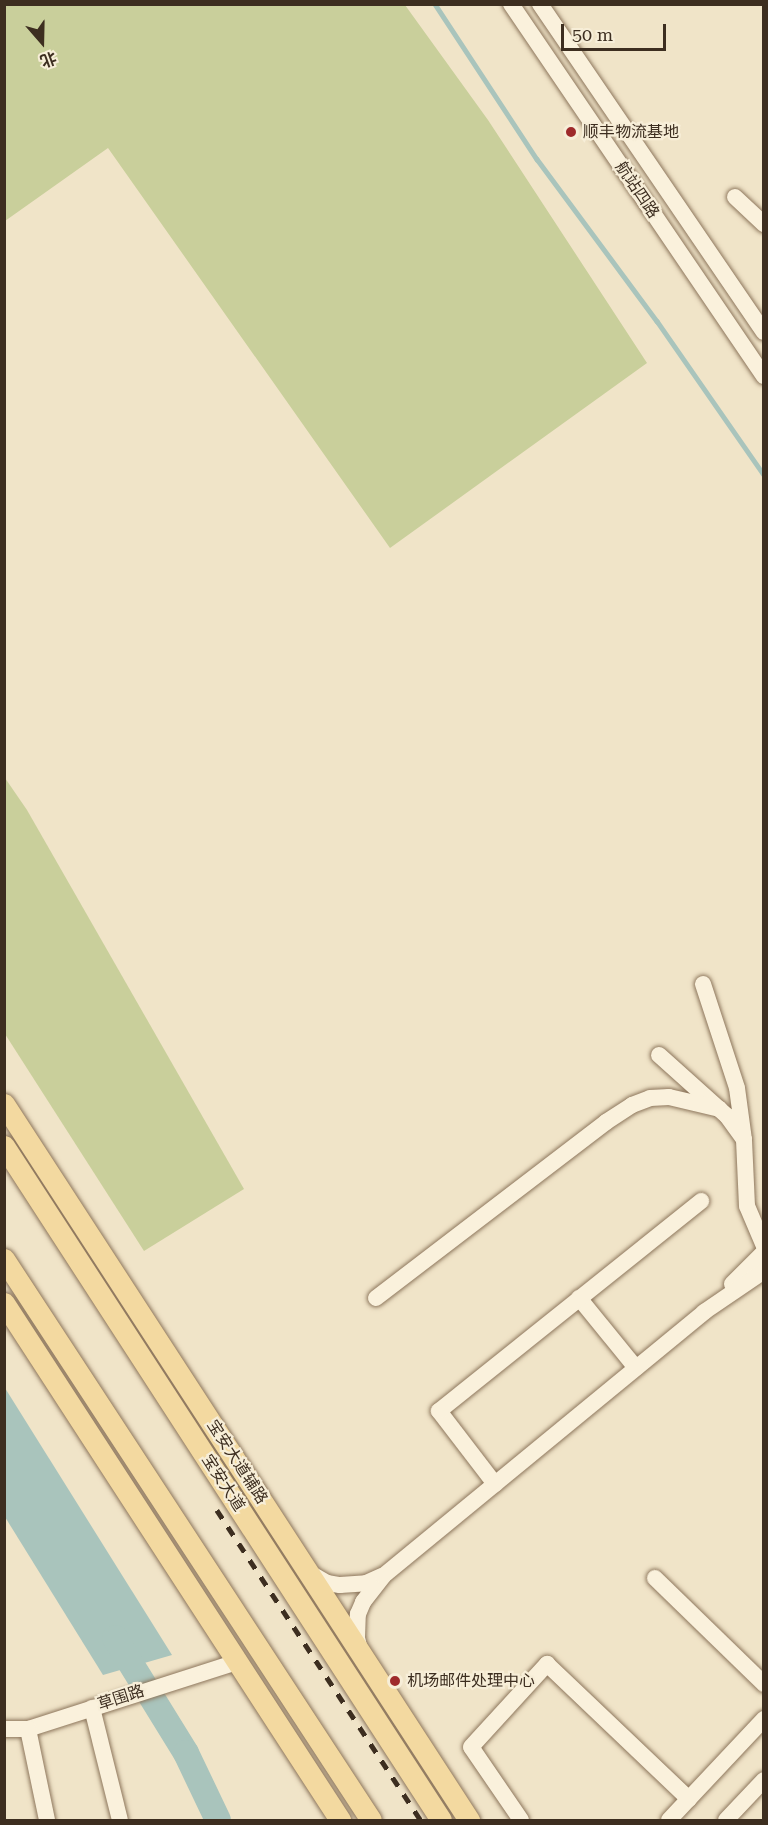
<!DOCTYPE html>
<html>
<head>
<meta charset="utf-8">
<style>
	body { margin:0 }
	#map { position:relative; width:768px; height:1825px; overflow:hidden; background:#f0e4c8; font-family:"Roboto Serif","Noto Sans SC",serif }
	div>[style] { position:absolute }
	.green>* { inset:0; background:#c9cf9b }
	.water>* { inset:0; background:#a9c4bc }
	.stream>* { height:4.5px; margin:-2.25px; padding:0 2.25px; transform-origin:2.25px; border-radius:2.25px; background:#a9c4bc }
	.river>* { height:26px; margin:-13px; padding:0 13px; transform-origin:13px; border-radius:13px; background:#a9c4bc }
	.roads { filter:drop-shadow(0 0 2px #8d765c) drop-shadow(0 0 2px #8d765c) }
	.minor>* { height:16px; margin:-8px; padding:0 8px; transform-origin:8px; border-radius:8px; background:#faf1dc }
	.major>* { height:21px; margin:-10.5px; padding:0 10.5px; transform-origin:10.5px; border-radius:10.5px; background:#f3d9a0 }
	.rail>* { height:4.5px; margin-top:-2.25px; transform-origin:0; background:repeating-linear-gradient(90deg,#3d2e20 0 10px,transparent 0 20px) }
	.dots>* { width:16px; height:16px; translate:-50% -50%; box-sizing:border-box; border:3px solid #f7eed8; border-radius:50% }
	span { translate:-50% -50%; white-space:nowrap; text-align:center; line-height:1.15; -webkit-text-stroke:4.5px #f7eed8; paint-order:stroke }
	.poi-label { font-size:16px; color:#3d2e20 }
	.left { translate:0 -50%; text-align:left }
	.street-label { font-size:16px; color:#3d2e20 }
	.frame { position:absolute; inset:0; border:6px solid #3d2e20; pointer-events:none }
	.north { position:absolute; left:12px; top:12px; width:60px; height:60px; -webkit-text-stroke:4px #f7eed8; paint-order:stroke; rotate:160deg; font-size:16px; font-weight:700; line-height:24px; text-align:center; color:#3d2e20 }
	.north::after { content:''; display:block; margin:auto; width:21px; height:27px; background:#3d2e20; clip-path:polygon(50% 0,100% 100%,50% 72%,0 100%) }
	.scale { position:absolute; left:561px; top:24px; width:105px; height:27px; box-sizing:border-box; border:3px solid #3d2e20; border-top:0; padding-left:8px; font-size:18px; line-height:21px; white-space:nowrap; color:#3d2e20; -webkit-text-stroke:4px #f7eed8; paint-order:stroke }
</style>
</head>
<body>
<div id="map">
	<div class="green">
		<div style="clip-path:polygon(5px 4px,405px 5px,488px 120px,647px 363px,390px 548px,108px 148px,5px 221px)"></div>
		<div style="clip-path:polygon(5px 778px,27px 810px,244px 1189px,144px 1251px,5px 1034px)"></div>
	</div>
	<div class="water">
		<div style="clip-path:polygon(5px 1388px,172px 1655px,103px 1675px,5px 1517px)"></div>
	</div>
	<div class="stream">
		<div style="left:435px;top:4px;width:186px;rotate:56.7deg"></div>
		<div style="left:537px;top:159px;width:202px;rotate:53.5deg"></div>
		<div style="left:657px;top:321px;width:188px;rotate:55.2deg"></div>
	</div>
	<div class="river">
		<div style="left:115px;top:1638px;width:135px;rotate:58.3deg"></div>
		<div style="left:186px;top:1753px;width:74px;rotate:64.5deg"></div>
	</div>
	<div class="roads">
		<div class="minor">
			<div style="left:511px;top:4px;width:450px;rotate:55.8deg"></div>
			<div style="left:540px;top:4px;width:397px;rotate:55.7deg"></div>
			<div style="left:735px;top:197px;width:40px;rotate:43deg"></div>
			<div style="left:703px;top:984px;width:109px;rotate:71.9deg"></div>
			<div style="left:737px;top:1088px;width:52px;rotate:82.3deg"></div>
			<div style="left:744px;top:1140px;width:66px;rotate:87.4deg"></div>
			<div style="left:747px;top:1206px;width:43px;rotate:67deg"></div>
			<div style="left:659px;top:1055px;width:91px;rotate:41.9deg"></div>
			<div style="left:727px;top:1116px;width:29px;rotate:54deg"></div>
			<div style="left:732px;top:1284px;width:45px;rotate:-45deg"></div>
			<div style="left:376px;top:1298px;width:290px;rotate:-37.4deg"></div>
			<div style="left:606px;top:1122px;width:31px;rotate:-33deg"></div>
			<div style="left:632px;top:1105px;width:19px;rotate:-21deg"></div>
			<div style="left:650px;top:1098px;width:19px;rotate:-3deg"></div>
			<div style="left:669px;top:1097px;width:52px;rotate:13.2deg"></div>
			<div style="left:579px;top:1298px;width:90px;rotate:50.8deg"></div>
			<div style="left:495px;top:1484px;width:92px;rotate:-127.5deg"></div>
			<div style="left:439px;top:1411px;width:336px;rotate:-38.7deg"></div>
			<div style="left:308px;top:1572px;width:22px;rotate:30deg"></div>
			<div style="left:327px;top:1583px;width:13px;rotate:9deg"></div>
			<div style="left:340px;top:1585px;width:26px;rotate:-4deg"></div>
			<div style="left:366px;top:1583px;width:17px;rotate:-24deg"></div>
			<div style="left:655px;top:1578px;width:152px;rotate:44.2deg"></div>
			<div style="left:360px;top:1650px;width:12px;rotate:-104deg"></div>
			<div style="left:357px;top:1638px;width:24px;rotate:-88deg"></div>
			<div style="left:358px;top:1614px;width:13px;rotate:-67deg"></div>
			<div style="left:363px;top:1602px;width:33px;rotate:-52deg"></div>
			<div style="left:383px;top:1576px;width:416px;rotate:-39.4deg"></div>
			<div style="left:704px;top:1312px;width:73px;rotate:-34.3deg"></div>
			<div style="left:92px;top:1708px;width:115px;rotate:76deg"></div>
			<div style="left:4px;top:1729px;width:24px"></div>
			<div style="left:28px;top:1729px;width:219px;rotate:-17.8deg"></div>
			<div style="left:28px;top:1729px;width:93px;rotate:78.2deg"></div>
			<div style="left:521px;top:1820px;width:88px;rotate:-124.4deg"></div>
			<div style="left:471px;top:1747px;width:113px;rotate:-47.5deg"></div>
			<div style="left:547px;top:1664px;width:196px;rotate:43.6deg"></div>
			<div style="left:669px;top:1820px;width:139px;rotate:-46.8deg"></div>
			<div style="left:726px;top:1820px;width:55px;rotate:-46.5deg"></div>
		</div>
		<div class="major">
			<div style="left:4px;top:1104px;width:854px;rotate:57deg"></div>
			<div style="left:4px;top:1146px;width:803px;rotate:57.04deg"></div>
			<div style="left:4px;top:1259px;width:670px;rotate:56.81deg"></div>
			<div style="left:4px;top:1303px;width:617px;rotate:56.98deg"></div>
		</div>
	</div>
	<div class="rail">
		<div style="left:217px;top:1510px;width:371px;rotate:56.7deg"></div>
	</div>
	<div class="dots">
		<div style="left:571px;top:132px;background:#9e2a2b"></div>
		<div style="left:395px;top:1681px;background:#9e2a2b"></div>
	</div>
	<div class="poi-label">
		<span class="left" style="left:583px;top:132px">顺丰物流基地</span>
		<span class="left" style="left:407px;top:1681px">机场邮件处理中心</span>
	</div>
	<div class="street-label">
		<span style="left:637px;top:190px;rotate:56deg">航站四路</span>
		<span style="left:237px;top:1462px;rotate:57deg">宝安大道辅路</span>
		<span style="left:223px;top:1483px;rotate:57deg">宝安大道</span>
		<span style="left:121px;top:1698px;rotate:-18deg">草围路</span>
	</div>
	<div class="frame"></div>
	<div class="north">北</div>
	<div class="scale">50 m</div>
</div>
</body>
</html>
